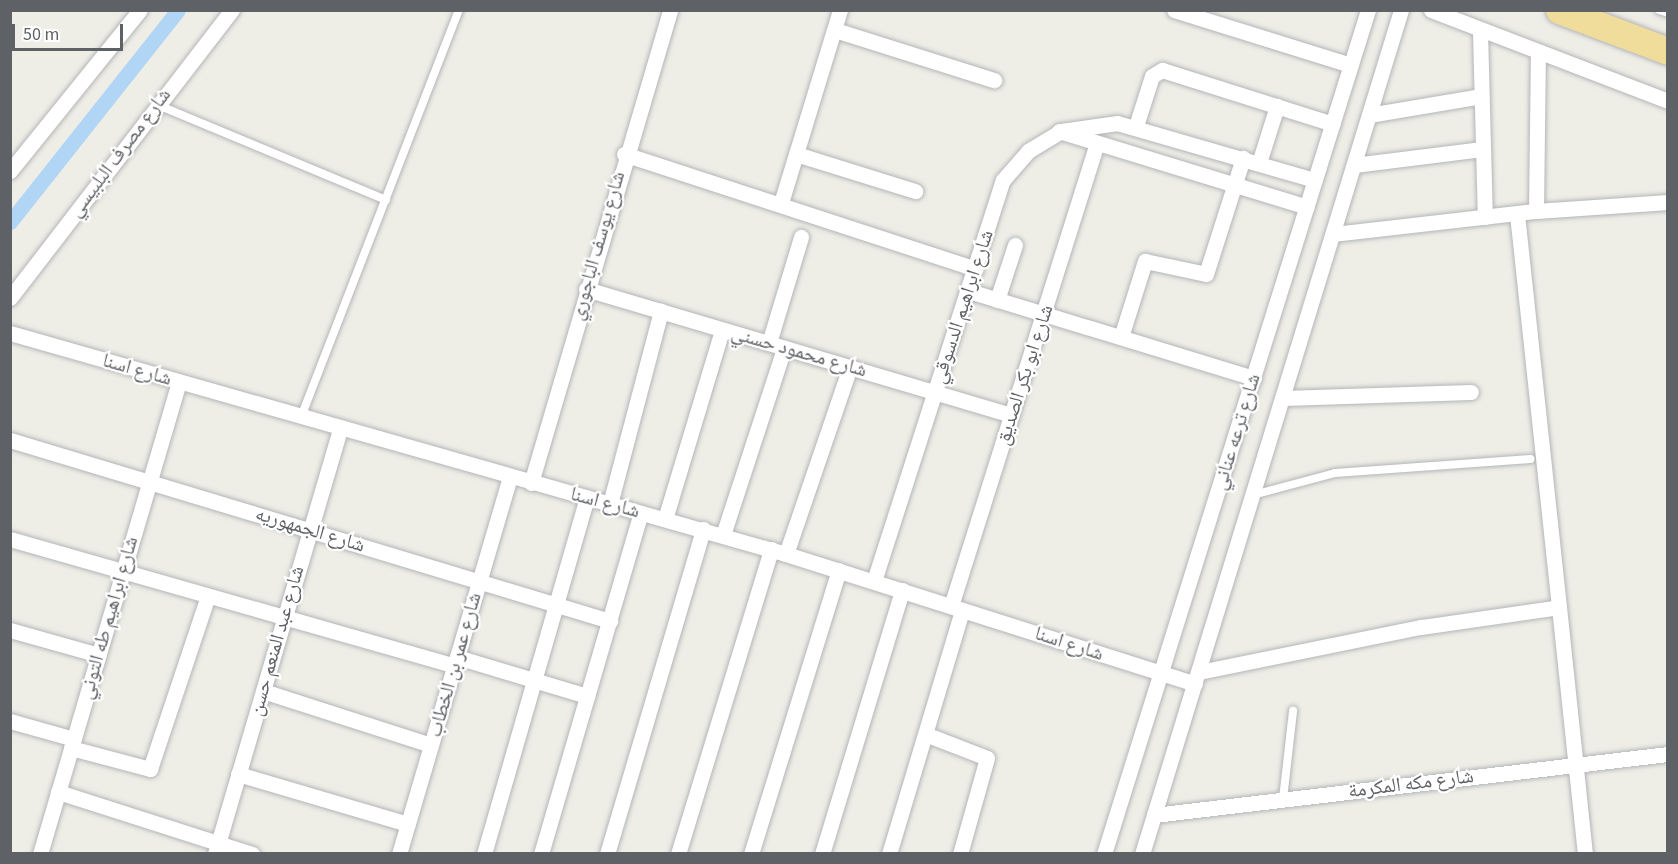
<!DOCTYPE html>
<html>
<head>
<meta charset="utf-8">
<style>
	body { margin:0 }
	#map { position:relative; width:1678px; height:864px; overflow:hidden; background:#eeede6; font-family:"Source Sans 3","Noto Naskh Arabic",sans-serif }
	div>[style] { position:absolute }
	.canal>* { height:15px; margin:-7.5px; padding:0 7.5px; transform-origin:7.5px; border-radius:7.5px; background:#b0d5f5 }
	.roads { filter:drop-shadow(0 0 2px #b3b6b9) drop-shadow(0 0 2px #b3b6b9) }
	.service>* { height:8px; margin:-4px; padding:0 4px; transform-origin:4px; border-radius:4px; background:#fff }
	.minor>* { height:15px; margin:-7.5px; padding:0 7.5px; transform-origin:7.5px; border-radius:7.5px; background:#fff }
	.motorway>* { height:27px; margin:-13.5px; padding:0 13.5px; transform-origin:13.5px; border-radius:13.5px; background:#f0dd9b }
	span { translate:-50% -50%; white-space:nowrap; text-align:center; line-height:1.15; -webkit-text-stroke:4.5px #fff; paint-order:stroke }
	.street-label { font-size:20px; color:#5e6165 }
	.frame { position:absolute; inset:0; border:12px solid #5e6165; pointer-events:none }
	.scale { position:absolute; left:12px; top:24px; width:111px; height:27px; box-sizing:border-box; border:3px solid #5e6165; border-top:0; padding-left:8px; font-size:18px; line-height:21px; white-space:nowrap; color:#5e6165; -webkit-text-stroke:4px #fff; paint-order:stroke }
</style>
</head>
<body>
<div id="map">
	<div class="canal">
		<div style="left:10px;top:222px;width:270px;rotate:-51.6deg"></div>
	</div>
	<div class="roads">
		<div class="service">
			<div style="left:1659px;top:10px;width:9px;rotate:18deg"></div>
			<div style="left:158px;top:105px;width:247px;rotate:22.6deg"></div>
			<div style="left:301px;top:417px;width:437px;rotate:-68.8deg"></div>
			<div style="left:1253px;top:495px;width:85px;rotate:-15deg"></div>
			<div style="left:1335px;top:473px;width:196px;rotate:-4.1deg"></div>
			<div style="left:1283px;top:799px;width:89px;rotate:-83.5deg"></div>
		</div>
		<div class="minor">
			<div style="left:1174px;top:10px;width:185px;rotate:17.3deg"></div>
			<div style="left:1431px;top:10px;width:254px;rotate:21deg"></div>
			<div style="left:835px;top:30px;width:167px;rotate:17.5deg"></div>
			<div style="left:1480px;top:31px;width:186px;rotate:88.5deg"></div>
			<div style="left:1369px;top:115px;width:114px;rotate:-9.6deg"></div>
			<div style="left:1136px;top:126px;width:52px;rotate:-72.3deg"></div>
			<div style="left:1152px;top:76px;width:12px;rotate:-31deg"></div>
			<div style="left:1162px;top:70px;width:179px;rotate:17.5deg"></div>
			<div style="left:1059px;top:131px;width:259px;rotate:17deg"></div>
			<div style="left:624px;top:154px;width:370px;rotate:18.1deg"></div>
			<div style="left:796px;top:154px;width:125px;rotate:17.3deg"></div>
			<div style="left:1259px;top:163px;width:60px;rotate:-72.5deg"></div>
			<div style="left:1354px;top:165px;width:129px;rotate:-7.1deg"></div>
			<div style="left:10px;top:171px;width:207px;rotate:-51.1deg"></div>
			<div style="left:781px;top:203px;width:202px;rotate:-73deg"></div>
			<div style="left:1536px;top:211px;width:132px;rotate:-3.9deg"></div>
			<div style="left:1517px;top:214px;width:395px;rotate:83.9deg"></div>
			<div style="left:1333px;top:234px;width:204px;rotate:-6.5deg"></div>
			<div style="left:1536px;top:211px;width:155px;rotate:-89.3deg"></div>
			<div style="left:586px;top:289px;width:444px;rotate:16.5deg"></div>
			<div style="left:969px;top:291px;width:298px;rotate:17deg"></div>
			<div style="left:10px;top:298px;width:364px;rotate:-52.4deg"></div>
			<div style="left:997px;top:300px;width:58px;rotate:-71.9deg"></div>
			<div style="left:10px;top:333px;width:807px;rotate:15.9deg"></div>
			<div style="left:786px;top:554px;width:429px;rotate:17.6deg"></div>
			<div style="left:1121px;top:337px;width:80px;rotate:-72.5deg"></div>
			<div style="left:1145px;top:261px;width:62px;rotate:12deg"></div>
			<div style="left:1206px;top:274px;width:122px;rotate:-72.3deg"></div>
			<div style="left:769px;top:343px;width:111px;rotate:-73.2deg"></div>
			<div style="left:1283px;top:398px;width:188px;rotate:-1.8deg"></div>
			<div style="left:10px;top:440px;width:627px;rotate:16.79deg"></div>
			<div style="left:531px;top:483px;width:493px;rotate:-73.6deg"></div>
			<div style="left:610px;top:504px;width:200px;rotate:-75.2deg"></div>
			<div style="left:665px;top:519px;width:197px;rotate:-73.2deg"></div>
			<div style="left:723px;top:535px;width:197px;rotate:-71.9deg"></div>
			<div style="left:10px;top:539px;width:463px;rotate:15.9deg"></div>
			<div style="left:786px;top:554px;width:198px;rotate:-71.1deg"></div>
			<div style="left:874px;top:581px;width:421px;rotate:-72.2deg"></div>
			<div style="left:1003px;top:180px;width:38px;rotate:-49deg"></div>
			<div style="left:1028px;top:151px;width:39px;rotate:-31deg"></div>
			<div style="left:1061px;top:131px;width:57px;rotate:-8.1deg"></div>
			<div style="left:1117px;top:123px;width:206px;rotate:16.1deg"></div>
			<div style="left:951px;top:606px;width:485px;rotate:-72.5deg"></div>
			<div style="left:10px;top:630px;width:92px;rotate:15.7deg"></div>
			<div style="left:457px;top:657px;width:136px;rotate:16.7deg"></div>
			<div style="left:1199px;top:672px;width:227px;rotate:-11.5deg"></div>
			<div style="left:1421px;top:627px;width:139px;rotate:-8.2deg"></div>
			<div style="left:1559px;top:607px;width:248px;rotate:84deg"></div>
			<div style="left:263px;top:691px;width:176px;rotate:17.8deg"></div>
			<div style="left:10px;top:721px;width:66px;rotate:15.7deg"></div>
			<div style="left:925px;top:734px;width:66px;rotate:21.2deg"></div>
			<div style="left:987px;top:758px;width:100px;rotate:105.7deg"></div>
			<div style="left:71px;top:748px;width:82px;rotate:14.9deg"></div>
			<div style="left:150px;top:769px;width:182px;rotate:-71.5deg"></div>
			<div style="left:238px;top:774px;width:177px;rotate:16.4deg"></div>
			<div style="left:58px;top:792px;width:204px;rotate:17.7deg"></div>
			<div style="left:1154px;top:815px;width:518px;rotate:-6.77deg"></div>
			<div style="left:40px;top:854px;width:492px;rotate:-73.6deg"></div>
			<div style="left:215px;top:854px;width:443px;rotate:-73.6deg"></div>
			<div style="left:399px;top:854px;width:393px;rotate:-73.6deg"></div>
			<div style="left:484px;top:854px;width:371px;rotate:-73.9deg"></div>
			<div style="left:541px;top:854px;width:355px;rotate:-73.7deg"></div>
			<div style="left:607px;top:854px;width:339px;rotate:-73.5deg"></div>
			<div style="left:678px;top:854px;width:319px;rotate:-73deg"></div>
			<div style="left:751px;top:854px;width:297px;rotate:-72.8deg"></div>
			<div style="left:822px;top:854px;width:276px;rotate:-73.1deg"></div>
			<div style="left:889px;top:854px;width:255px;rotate:-73.3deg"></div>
			<div style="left:1104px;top:854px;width:884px;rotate:-72.63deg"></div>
			<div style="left:1142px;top:854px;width:883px;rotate:-72.94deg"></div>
		</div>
		<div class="motorway">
			<div style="left:1559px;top:10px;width:116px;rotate:20.6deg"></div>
		</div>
	</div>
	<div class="street-label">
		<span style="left:120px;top:153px;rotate:-53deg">شارع مصرف البلبيسي</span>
		<span style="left:598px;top:246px;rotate:-74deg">شارع يوسف الباجوري</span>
		<span style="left:963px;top:307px;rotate:-72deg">شارع ابراهيم الدسوقي</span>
		<span style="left:799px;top:352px;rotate:16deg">شارع محمود حسني</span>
		<span style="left:137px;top:370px;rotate:16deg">شارع اسنا</span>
		<span style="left:1025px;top:375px;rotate:-72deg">شارع ابو بكر الصديق</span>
		<span style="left:1237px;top:432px;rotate:-73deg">شارع ترعه عناني</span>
		<span style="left:605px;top:503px;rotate:15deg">شارع اسنا</span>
		<span style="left:310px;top:530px;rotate:17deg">شارع الجمهوريه</span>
		<span style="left:109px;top:618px;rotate:-74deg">شارع ابراهيم طه التوني</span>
		<span style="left:277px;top:641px;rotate:-74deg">شارع عبد المنعم حسن</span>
		<span style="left:1069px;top:644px;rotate:18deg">شارع اسنا</span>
		<span style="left:455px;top:665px;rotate:-74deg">شارع عمر بن الخطاب</span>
		<span style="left:1411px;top:784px;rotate:-7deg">شارع مكه المكرمة</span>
	</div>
	<div class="frame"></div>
	<div class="scale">50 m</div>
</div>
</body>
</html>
